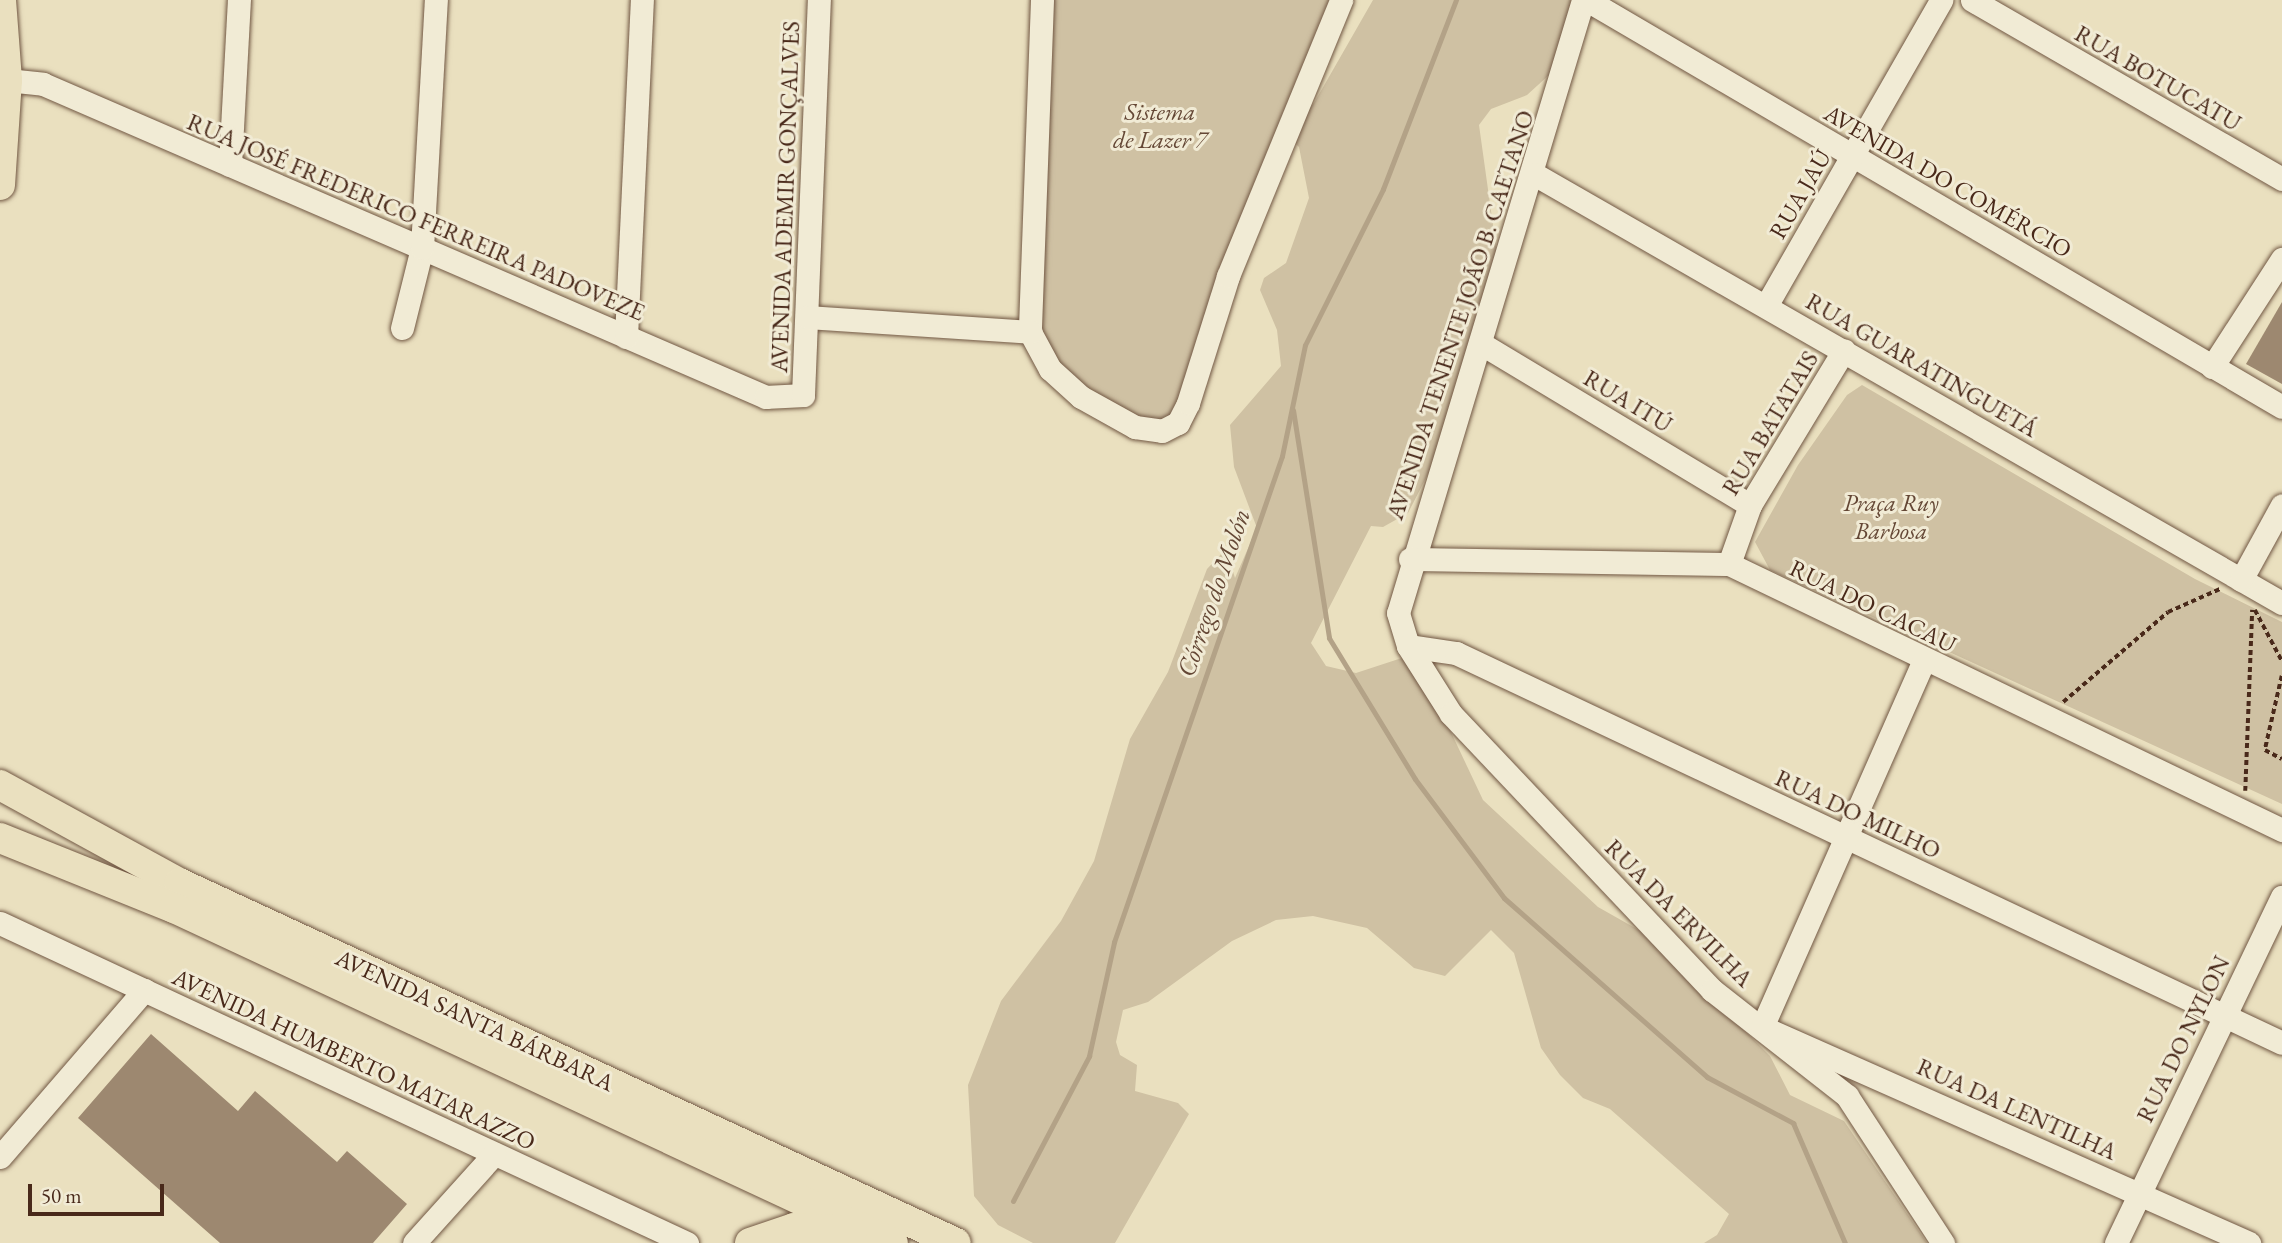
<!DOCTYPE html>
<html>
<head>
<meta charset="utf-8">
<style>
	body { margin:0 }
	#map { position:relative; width:2282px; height:1243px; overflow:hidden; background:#eae0bf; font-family:"EB Garamond",serif }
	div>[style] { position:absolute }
	.green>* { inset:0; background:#cfc1a3 }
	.stream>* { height:5px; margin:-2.5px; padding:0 2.5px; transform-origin:2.5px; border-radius:2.5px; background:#b3a287 }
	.building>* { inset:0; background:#9d8870 }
	.path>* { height:3.5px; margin-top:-1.75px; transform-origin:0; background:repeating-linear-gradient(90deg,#49291a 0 5px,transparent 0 8.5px) }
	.roads { filter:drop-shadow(0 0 2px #715743) drop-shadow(0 0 2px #715743) }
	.minor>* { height:23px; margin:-11.5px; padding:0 11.5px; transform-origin:11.5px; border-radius:11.5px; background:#f1ebd5 }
	.major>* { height:30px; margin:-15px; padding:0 15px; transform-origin:15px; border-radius:15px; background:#eae0bf }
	span { translate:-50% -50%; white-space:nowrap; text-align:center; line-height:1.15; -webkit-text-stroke:6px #f1ebd5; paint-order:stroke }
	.street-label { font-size:24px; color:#49291a }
	.park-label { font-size:24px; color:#644735; font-style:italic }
	.water-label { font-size:26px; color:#644735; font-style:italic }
	.scale { position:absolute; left:28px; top:1184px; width:136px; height:32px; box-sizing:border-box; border:4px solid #49291a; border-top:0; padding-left:9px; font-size:21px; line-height:24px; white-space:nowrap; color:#49291a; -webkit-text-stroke:5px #f1ebd5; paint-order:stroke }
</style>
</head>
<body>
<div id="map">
	<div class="green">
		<div style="clip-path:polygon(1042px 0,1339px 0,1293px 124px,1314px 103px,1373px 0,1580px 0,1549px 75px,1527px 95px,1491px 109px,1479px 125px,1498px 261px,1446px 439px,1408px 513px,1383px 527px,1371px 526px,1311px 643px,1326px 666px,1356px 673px,1414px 654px,1483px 800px,1598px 907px,1651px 937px,1770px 1056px,1790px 1095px,1844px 1121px,1927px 1243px,1704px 1243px,1717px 1235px,1729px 1214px,1610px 1109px,1583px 1098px,1560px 1075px,1541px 1048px,1514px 953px,1491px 930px,1445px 976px,1414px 968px,1367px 928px,1313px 916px,1276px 920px,1232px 941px,1148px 1002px,1123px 1010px,1116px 1042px,1120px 1055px,1137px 1065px,1135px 1091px,1178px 1103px,1189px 1114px,1115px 1243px,1033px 1243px,998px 1225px,974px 1196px,968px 1085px,1001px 1001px,1061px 921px,1094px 861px,1130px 739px,1168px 672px,1207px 569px,1226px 549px,1235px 578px,1257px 528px,1234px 467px,1230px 425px,1281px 366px,1277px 330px,1260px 290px,1264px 278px,1286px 263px,1309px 198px,1299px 147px,1289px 137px,1205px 354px,1162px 431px,1081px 397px,1030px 332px)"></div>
		<div style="clip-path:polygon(1862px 385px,2195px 579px,2282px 622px,2282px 804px,1770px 570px,1755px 542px,1798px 465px,1847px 395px)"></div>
	</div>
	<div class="stream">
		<div style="left:1293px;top:410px;width:231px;rotate:81deg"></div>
		<div style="left:1329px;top:638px;width:165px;rotate:58.6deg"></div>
		<div style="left:1415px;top:779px;width:149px;rotate:53.2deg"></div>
		<div style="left:1504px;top:898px;width:271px;rotate:41.4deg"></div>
		<div style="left:1707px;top:1077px;width:98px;rotate:28.1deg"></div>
		<div style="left:1793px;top:1123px;width:131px;rotate:66.6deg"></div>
		<div style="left:1013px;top:1201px;width:164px;rotate:-62.3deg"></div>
		<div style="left:1089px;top:1056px;width:117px;rotate:-77.6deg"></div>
		<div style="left:1114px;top:942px;width:514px;rotate:-70.93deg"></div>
		<div style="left:1282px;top:456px;width:113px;rotate:-78.3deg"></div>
		<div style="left:1305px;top:345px;width:174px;rotate:-63.4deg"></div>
		<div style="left:1383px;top:189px;width:203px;rotate:-68.9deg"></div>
	</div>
	<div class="building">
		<div style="clip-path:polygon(2282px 302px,2282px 384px,2246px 364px)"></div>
		<div style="clip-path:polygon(151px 1034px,238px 1111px,255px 1091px,337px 1162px,347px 1151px,407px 1204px,373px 1243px,220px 1243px,78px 1118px)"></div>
	</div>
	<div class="path">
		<div style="left:2255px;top:610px;width:58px;rotate:62.1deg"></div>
		<div style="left:2282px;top:676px;width:76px;rotate:102.9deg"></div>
		<div style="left:2265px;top:750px;width:19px;rotate:28deg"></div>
		<div style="left:2063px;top:702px;width:138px;rotate:-40.6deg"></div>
		<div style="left:2168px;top:612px;width:57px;rotate:-23.9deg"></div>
		<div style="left:2245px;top:791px;width:181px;rotate:-87.8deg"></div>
	</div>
	<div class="roads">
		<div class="minor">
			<div style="left:1042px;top:0;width:332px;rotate:92.1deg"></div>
			<div style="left:1030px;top:332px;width:42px;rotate:61.6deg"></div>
			<div style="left:1050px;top:369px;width:42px;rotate:42.1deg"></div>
			<div style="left:1081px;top:397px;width:62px;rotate:29.1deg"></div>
			<div style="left:1135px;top:427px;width:27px;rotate:8deg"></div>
			<div style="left:1162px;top:431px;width:18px;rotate:-27deg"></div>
			<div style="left:1178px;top:423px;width:22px;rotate:-63deg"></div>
			<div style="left:1188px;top:403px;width:133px;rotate:-72.5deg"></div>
			<div style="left:1228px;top:276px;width:298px;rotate:-67.7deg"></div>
			<div style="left:1583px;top:0;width:640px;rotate:106.79deg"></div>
			<div style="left:1398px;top:613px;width:34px;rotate:73deg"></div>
			<div style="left:1408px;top:646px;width:80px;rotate:57.7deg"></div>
			<div style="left:1451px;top:714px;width:380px;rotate:46.6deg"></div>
			<div style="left:1712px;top:990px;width:172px;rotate:38.1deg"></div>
			<div style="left:1847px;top:1096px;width:176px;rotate:56.9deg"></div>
			<div style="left:1587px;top:0;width:805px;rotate:30.35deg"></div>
			<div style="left:1972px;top:0;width:358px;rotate:30deg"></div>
			<div style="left:7px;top:80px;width:36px;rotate:6deg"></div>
			<div style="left:43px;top:84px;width:788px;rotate:23.41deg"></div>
			<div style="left:766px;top:397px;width:37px;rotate:-3deg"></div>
			<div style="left:803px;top:395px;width:395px;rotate:-87.7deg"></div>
			<div style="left:230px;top:165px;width:165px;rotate:-86.9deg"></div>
			<div style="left:1534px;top:174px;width:862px;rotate:29.84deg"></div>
			<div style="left:1766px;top:306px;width:353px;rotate:-60.2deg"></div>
			<div style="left:807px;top:317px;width:224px;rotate:3.8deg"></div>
			<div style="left:402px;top:328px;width:82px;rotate:-76deg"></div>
			<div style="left:422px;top:248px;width:248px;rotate:-86.8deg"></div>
			<div style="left:626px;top:337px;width:337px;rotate:-87.3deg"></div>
			<div style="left:1480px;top:343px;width:315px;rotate:31deg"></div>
			<div style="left:2212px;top:367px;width:129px;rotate:-57.1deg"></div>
			<div style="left:1410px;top:559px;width:319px;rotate:0.9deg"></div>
			<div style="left:1729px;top:564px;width:614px;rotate:25.69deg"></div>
			<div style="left:1729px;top:564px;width:63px;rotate:-70.4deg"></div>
			<div style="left:1750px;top:505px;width:181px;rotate:-58.8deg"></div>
			<div style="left:2241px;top:580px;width:85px;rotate:-61.3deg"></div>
			<div style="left:1408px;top:646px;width:49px;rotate:8.3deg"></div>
			<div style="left:1456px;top:653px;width:913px;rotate:25.27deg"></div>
			<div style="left:1924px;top:660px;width:401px;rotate:113.8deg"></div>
			<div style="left:1762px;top:1027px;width:533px;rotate:23.92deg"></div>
			<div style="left:0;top:923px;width:758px;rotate:24.98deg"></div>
			<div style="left:0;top:1157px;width:221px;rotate:-49.2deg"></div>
			<div style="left:414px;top:1243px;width:120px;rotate:-48deg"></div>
			<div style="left:2116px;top:1243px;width:384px;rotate:-64.4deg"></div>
		</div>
		<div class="major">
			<div style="left:0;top:185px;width:105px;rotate:-86.2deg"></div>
			<div style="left:7px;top:80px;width:80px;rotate:-94.3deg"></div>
			<div style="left:0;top:785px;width:204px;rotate:28.7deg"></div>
			<div style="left:179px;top:883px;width:856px;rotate:24.86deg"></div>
			<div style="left:0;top:838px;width:188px;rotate:21.9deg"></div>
			<div style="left:174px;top:908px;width:793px;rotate:24.98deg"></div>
			<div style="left:750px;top:1243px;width:46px;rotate:-18.8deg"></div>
			<div style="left:794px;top:1228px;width:58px;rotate:3deg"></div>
		</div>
	</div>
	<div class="street-label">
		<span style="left:2158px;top:78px;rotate:30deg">RUA BOTUCATU</span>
		<span style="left:1948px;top:181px;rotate:30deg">AVENIDA DO COMÉRCIO</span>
		<span style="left:1800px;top:194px;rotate:-60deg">RUA JAÚ</span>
		<span style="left:785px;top:197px;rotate:-88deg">AVENIDA ADEMIR GONÇALVES</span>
		<span style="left:416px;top:217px;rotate:23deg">RUA JOSÉ FREDERICO FERREIRA PADOVEZE</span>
		<span style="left:1460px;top:315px;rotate:-72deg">AVENIDA TENENTE JOÃO B. CAETANO</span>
		<span style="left:1922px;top:365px;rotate:30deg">RUA GUARATINGUETÁ</span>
		<span style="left:1628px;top:401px;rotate:31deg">RUA ITÚ</span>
		<span style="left:1770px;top:423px;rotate:-59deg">RUA BATATAIS</span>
		<span style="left:1873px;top:606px;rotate:26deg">RUA DO CACAU</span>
		<span style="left:1858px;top:814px;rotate:25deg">RUA DO MILHO</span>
		<span style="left:1679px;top:913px;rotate:45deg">RUA DA ERVILHA</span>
		<span style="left:475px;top:1020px;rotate:25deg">AVENIDA SANTA BÁRBARA</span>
		<span style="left:2183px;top:1039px;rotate:-64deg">RUA DO NYLON</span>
		<span style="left:354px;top:1059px;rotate:25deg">AVENIDA HUMBERTO MATARAZZO</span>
		<span style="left:2017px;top:1109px;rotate:24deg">RUA DA LENTILHA</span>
	</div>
	<div class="park-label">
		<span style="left:1160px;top:126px">Sistema<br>de Lazer 7</span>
		<span style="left:1891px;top:517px">Praça Ruy<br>Barbosa</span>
	</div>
	<div class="water-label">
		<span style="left:1214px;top:593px;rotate:-71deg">Córrego do Molón</span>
	</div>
	<div class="scale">50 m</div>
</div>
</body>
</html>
